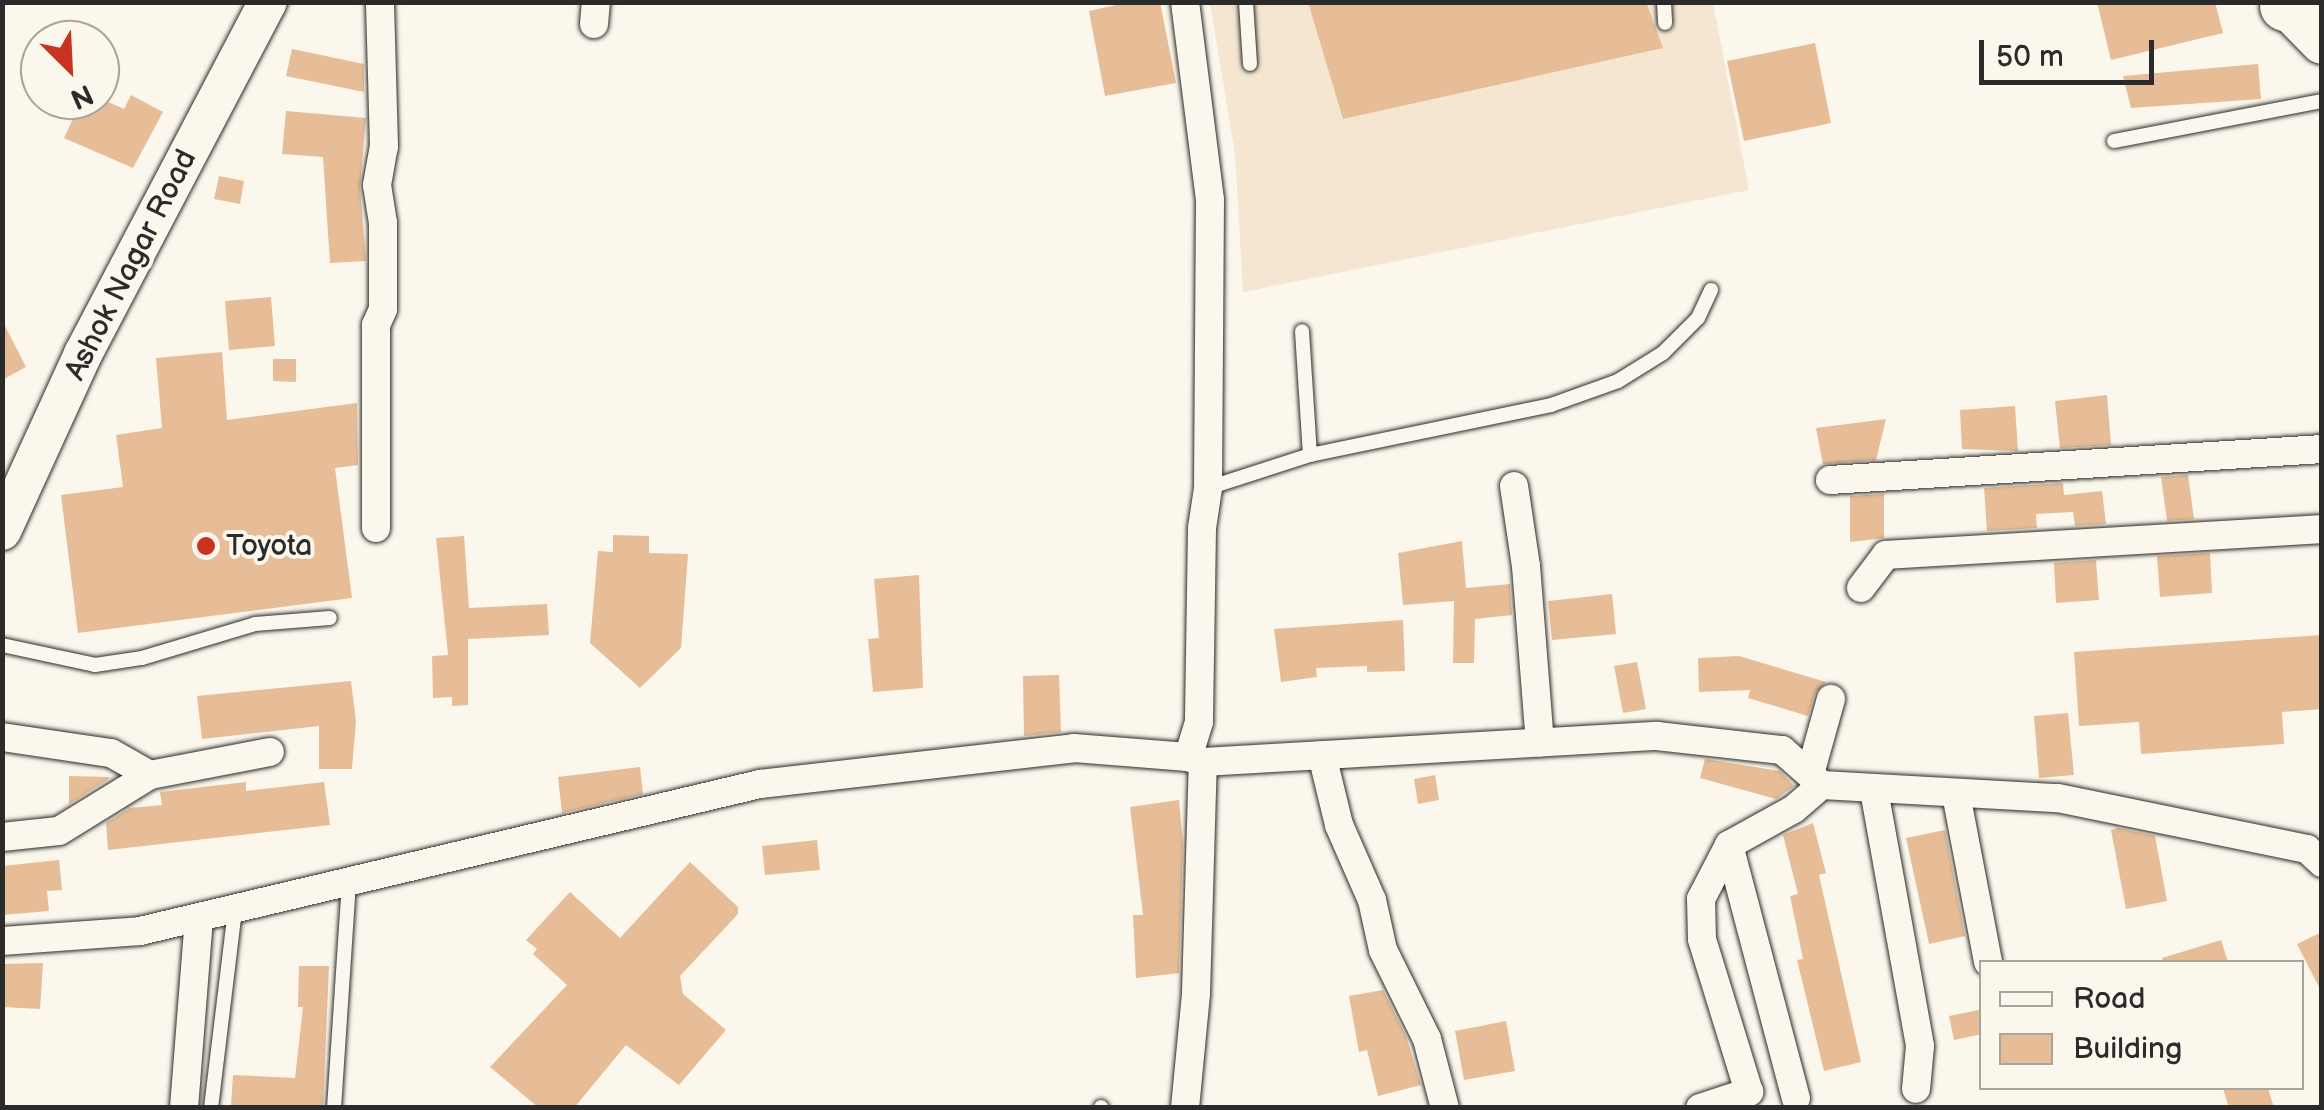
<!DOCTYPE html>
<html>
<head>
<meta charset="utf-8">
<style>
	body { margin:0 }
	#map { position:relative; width:2324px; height:1110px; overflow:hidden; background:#fbf7ec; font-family:"Balsamiq Sans",sans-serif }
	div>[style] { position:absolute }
	.built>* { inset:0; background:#f5e6d2 }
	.building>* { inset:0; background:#e6bd96 }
	.roads { filter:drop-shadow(0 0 2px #2b2b2b) drop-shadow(0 0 2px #2b2b2b) }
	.lane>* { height:14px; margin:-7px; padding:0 7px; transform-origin:7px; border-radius:7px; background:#fbf7ec }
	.street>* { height:28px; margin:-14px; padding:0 14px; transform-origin:14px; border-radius:14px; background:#fbf7ec }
	.secondary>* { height:38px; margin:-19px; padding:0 19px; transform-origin:19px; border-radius:19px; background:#fbf7ec }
	.primary>* { height:42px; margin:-21px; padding:0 21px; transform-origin:21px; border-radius:21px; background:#fbf7ec }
	.highway>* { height:50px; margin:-25px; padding:0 25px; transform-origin:25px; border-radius:25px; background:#fbf7ec }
	.dots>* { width:28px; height:28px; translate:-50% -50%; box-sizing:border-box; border:5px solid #fbf7ec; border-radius:50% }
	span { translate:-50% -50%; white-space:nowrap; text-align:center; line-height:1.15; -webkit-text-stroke:8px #fbf7ec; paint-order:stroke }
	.street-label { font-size:30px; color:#2b2b2b }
	.poi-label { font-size:30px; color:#2b2b2b }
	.left { translate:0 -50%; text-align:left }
	.frame { position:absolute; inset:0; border:5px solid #2b2b2b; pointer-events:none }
	.legend { position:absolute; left:1979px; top:960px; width:325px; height:130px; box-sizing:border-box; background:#fbf7ec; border:2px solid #a8a59f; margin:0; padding:12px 18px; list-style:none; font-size:30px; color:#2b2b2b }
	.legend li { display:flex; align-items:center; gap:20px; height:50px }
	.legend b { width:50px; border:2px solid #a8a59f }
	.north { position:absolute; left:20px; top:20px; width:100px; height:100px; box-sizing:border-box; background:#fbf7ec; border:2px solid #a8a59f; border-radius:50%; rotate:156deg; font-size:28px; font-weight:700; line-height:40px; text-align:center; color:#2b2b2b }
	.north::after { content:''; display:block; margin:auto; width:35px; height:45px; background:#c8321e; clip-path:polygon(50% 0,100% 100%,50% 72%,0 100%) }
	.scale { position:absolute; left:1979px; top:40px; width:175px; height:45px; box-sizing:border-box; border:5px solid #2b2b2b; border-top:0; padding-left:12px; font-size:30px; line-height:35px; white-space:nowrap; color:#2b2b2b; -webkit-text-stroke:8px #fbf7ec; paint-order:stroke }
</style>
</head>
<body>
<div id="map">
	<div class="built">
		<div style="clip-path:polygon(1210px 3px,1713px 3px,1749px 190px,1243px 292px,1235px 154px)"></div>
	</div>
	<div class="building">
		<div style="clip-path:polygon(1130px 2px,1160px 2px,1176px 83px,1105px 96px,1089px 11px)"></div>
		<div style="clip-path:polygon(1308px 2px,1646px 2px,1663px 48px,1343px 119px)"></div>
		<div style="clip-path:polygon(2097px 2px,2215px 2px,2223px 33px,2111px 60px)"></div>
		<div style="clip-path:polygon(1815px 43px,1831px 123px,1744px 141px,1727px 61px)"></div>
		<div style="clip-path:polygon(292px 49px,364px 64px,364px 92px,286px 76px)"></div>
		<div style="clip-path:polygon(2258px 64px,2261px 99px,2131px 108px,2123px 76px)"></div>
		<div style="clip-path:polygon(131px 95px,163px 112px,133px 168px,64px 138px,82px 100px,104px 100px,124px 109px)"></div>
		<div style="clip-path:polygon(286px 111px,366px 118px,360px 187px,366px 261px,330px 263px,323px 157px,282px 154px)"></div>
		<div style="clip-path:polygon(219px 176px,244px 181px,240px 204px,214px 199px)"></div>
		<div style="clip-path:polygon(271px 297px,275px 346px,229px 350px,225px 301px)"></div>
		<div style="clip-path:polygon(2px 320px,26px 367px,2px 380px)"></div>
		<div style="clip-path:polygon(222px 352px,227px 420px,357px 403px,358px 465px,335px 468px,352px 598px,78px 633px,61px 495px,123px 487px,116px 435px,162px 428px,156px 358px)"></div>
		<div style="clip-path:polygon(273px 359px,296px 359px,296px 382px,273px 381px)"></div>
		<div style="clip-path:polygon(2107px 395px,2111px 445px,2060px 448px,2055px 401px)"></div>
		<div style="clip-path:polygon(2015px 406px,2018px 451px,1962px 449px,1960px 410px)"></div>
		<div style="clip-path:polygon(1886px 419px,1876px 460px,1823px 464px,1816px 428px)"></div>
		<div style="clip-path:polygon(2188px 475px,2194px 519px,2167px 521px,2161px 477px)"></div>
		<div style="clip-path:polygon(2063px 483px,2064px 495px,2102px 491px,2106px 524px,2075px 526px,2073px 512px,2036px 514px,2037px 528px,1987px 531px,1984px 488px)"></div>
		<div style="clip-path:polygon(1884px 494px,1884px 538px,1850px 542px,1850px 496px)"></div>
		<div style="clip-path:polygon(613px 535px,649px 536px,649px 553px,688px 554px,681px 648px,640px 688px,590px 643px,598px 551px,613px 552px)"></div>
		<div style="clip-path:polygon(464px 536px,469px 608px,547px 604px,549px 635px,468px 639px,468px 705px,452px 706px,452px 697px,433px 698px,432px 656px,448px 655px,436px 538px)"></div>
		<div style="clip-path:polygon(1462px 541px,1466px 588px,1510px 584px,1512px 615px,1475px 619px,1474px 663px,1453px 663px,1454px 601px,1403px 605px,1398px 553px)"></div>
		<div style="clip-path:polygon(2210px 553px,2212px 593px,2160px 597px,2157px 556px)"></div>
		<div style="clip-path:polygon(2096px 560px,2099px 600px,2056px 603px,2054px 563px)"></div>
		<div style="clip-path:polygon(919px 575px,923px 688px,873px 692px,868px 639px,879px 638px,874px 579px)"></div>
		<div style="clip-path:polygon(1612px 594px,1616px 634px,1552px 640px,1548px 601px)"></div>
		<div style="clip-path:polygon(1403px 620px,1405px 671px,1367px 672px,1367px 666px,1316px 668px,1317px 677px,1281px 682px,1274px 629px)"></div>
		<div style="clip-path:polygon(2322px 635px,2322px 709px,2282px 712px,2284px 744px,2141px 754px,2139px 722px,2079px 726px,2074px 652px)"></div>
		<div style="clip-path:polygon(1739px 656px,1826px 682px,1815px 693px,1808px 716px,1748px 698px,1750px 690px,1699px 692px,1698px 658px)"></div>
		<div style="clip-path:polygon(1637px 662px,1646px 709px,1623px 713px,1614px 666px)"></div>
		<div style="clip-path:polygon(1059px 675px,1061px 732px,1024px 736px,1023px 676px)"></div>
		<div style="clip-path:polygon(351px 681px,356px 721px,352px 769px,319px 769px,319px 726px,202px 739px,197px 696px)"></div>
		<div style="clip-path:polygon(2068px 713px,2074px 775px,2039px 778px,2034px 716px)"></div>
		<div style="clip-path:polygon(1705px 759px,1780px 771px,1794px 786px,1776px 799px,1700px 778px)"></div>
		<div style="clip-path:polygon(640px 767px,643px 794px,562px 813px,558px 777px)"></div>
		<div style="clip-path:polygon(1435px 775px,1439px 800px,1418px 804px,1414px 779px)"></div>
		<div style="clip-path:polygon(69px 776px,109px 777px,109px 779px,69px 804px)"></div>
		<div style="clip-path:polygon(246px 782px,246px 791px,324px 782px,330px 825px,108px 850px,106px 823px,130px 808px,162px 805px,160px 792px)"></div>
		<div style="clip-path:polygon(1179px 800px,1183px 844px,1179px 973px,1136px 978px,1133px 915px,1143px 915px,1130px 807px)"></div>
		<div style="clip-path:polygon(1813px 823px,1826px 873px,1819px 875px,1861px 1062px,1824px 1071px,1797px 960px,1803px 959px,1790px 896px,1798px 894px,1783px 835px)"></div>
		<div style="clip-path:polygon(2118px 828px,2155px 836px,2167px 901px,2126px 909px,2111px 830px)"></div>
		<div style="clip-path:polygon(1945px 830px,1965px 936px,1929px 944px,1906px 838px)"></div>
		<div style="clip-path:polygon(817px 840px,820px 870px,765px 875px,762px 846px)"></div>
		<div style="clip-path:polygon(59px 860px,62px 890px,47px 891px,49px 911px,2px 915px,2px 866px)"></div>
		<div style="clip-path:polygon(690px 862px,738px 907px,738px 914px,680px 976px,683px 994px,726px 1030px,679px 1085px,626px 1045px,574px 1108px,539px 1108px,490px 1067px,567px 985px,533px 954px,537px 949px,526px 940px,570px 892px,620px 938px)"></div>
		<div style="clip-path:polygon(2322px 932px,2322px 993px,2297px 944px)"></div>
		<div style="clip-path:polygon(2221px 940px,2228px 962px,2163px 962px,2162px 958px)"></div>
		<div style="clip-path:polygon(43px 963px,40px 1009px,2px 1007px,2px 964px)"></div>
		<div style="clip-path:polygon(299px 966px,329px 966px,323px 1108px,231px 1106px,233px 1075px,295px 1078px,303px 1007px,298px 1007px)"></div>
		<div style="clip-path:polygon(1383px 990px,1406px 1036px,1421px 1085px,1378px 1096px,1367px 1050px,1359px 1052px,1349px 996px)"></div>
		<div style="clip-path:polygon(1979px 1010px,1982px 1034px,1954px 1040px,1949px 1016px)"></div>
		<div style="clip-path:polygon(1506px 1021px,1515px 1071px,1464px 1080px,1455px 1031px)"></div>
		<div style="clip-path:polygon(2223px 1088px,2268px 1088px,2274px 1108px,2229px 1108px)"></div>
	</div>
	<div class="roads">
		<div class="lane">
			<div style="left:1246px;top:2px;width:62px;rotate:86.3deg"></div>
			<div style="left:1664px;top:2px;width:21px;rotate:87deg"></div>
			<div style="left:2114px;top:141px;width:212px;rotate:-10.9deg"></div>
			<div style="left:1310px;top:455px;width:246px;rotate:-11.7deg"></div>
			<div style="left:1551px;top:405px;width:71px;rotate:-19.7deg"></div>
			<div style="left:1618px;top:381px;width:53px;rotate:-31.9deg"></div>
			<div style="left:1663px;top:353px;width:49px;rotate:-45deg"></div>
			<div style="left:1698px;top:318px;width:31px;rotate:-65deg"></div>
			<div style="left:1208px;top:488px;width:107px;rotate:-17.9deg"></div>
			<div style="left:1310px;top:455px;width:124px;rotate:-93.7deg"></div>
			<div style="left:2px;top:645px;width:95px;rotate:12.1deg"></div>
			<div style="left:95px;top:665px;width:48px;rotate:-8.5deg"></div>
			<div style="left:142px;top:658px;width:118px;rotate:-16.7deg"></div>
			<div style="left:255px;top:624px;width:75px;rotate:-4.6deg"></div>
			<div style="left:1101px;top:1107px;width:1px;rotate:45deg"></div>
			<div style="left:211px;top:1108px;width:199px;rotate:-83.1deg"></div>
			<div style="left:334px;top:1108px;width:225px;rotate:-86.2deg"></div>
		</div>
		<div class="street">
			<div style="left:1185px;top:2px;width:200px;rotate:82.8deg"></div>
			<div style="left:1210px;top:200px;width:288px;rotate:90.4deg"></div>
			<div style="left:1208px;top:488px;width:40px;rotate:98.5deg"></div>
			<div style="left:1202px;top:528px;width:194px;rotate:90.9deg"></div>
			<div style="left:1199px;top:722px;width:37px;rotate:107deg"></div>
			<div style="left:594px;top:24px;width:22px;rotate:-85deg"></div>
			<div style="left:1830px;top:480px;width:493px;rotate:-3.6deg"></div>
			<div style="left:1514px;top:486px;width:81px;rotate:81.5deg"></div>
			<div style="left:1526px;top:566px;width:177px;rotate:85.5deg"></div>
			<div style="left:376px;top:528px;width:203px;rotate:-90deg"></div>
			<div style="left:376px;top:325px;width:17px;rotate:-66deg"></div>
			<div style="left:383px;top:309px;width:86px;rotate:-90deg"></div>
			<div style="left:383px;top:223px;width:38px;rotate:-99deg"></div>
			<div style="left:377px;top:185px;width:39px;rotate:-80deg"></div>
			<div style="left:384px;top:147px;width:145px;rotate:-91.6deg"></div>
			<div style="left:1861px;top:588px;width:41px;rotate:-52.9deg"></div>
			<div style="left:1886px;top:555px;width:437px;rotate:-3.4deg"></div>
			<div style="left:2px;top:737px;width:110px;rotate:8.4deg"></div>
			<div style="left:111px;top:753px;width:45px;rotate:29.4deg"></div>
			<div style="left:150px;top:775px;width:122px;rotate:-10.9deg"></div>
			<div style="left:1322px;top:755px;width:72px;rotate:76.3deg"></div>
			<div style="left:1339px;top:825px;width:82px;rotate:66.3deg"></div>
			<div style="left:1372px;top:900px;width:51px;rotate:77.6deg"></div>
			<div style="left:1383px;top:950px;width:99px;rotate:63.7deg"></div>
			<div style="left:1427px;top:1039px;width:71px;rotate:75.4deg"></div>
			<div style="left:1810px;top:774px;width:78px;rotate:-74.4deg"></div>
			<div style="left:1874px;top:790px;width:260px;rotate:79.8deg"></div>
			<div style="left:1920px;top:1046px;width:43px;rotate:95.3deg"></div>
			<div style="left:1956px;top:794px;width:171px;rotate:79.2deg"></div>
			<div style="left:2px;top:837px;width:57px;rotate:-6deg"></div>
			<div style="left:59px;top:831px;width:107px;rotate:-31.6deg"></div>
			<div style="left:1729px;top:845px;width:262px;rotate:75.2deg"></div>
			<div style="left:2px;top:941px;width:138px;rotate:-4.1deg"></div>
			<div style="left:140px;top:931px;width:637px;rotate:-13.34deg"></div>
			<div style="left:760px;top:784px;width:316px;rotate:-6.5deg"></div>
			<div style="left:1074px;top:748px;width:114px;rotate:4.5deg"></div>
			<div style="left:1188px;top:757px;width:16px;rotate:18deg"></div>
			<div style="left:1203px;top:762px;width:455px;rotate:-3.3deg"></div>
			<div style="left:1657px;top:736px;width:126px;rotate:6.4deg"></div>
			<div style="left:1782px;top:750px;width:53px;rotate:41.2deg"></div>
			<div style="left:1822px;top:785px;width:236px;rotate:3.2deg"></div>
			<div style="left:2058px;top:798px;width:254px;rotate:11.6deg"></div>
			<div style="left:2307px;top:849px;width:21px;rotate:43deg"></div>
			<div style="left:184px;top:1108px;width:191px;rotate:-85.5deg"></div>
			<div style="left:1185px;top:1108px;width:116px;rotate:-84.5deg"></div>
			<div style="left:1196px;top:993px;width:231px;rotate:-88.3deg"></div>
			<div style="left:1700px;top:1108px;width:52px;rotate:-18.1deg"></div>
			<div style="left:1749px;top:1092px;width:160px;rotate:-107.1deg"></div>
			<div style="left:1702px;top:939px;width:40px;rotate:-91.4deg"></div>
			<div style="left:1701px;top:899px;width:61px;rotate:-62.6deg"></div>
			<div style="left:1729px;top:845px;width:74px;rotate:-29deg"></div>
			<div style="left:1794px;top:809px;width:37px;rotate:-41deg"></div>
		</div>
		<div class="secondary">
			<div style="left:2px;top:531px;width:195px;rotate:-65.4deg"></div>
			<div style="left:83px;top:354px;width:398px;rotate:-62.3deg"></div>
		</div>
		<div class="primary">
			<div style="left:2282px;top:2px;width:57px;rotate:45.7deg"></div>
		</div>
		<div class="highway">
			<div style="left:2285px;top:6px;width:23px;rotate:-10deg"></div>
		</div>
	</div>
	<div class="dots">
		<div style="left:206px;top:546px;background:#c8321e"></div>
	</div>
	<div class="street-label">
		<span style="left:131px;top:265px;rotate:-63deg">Ashok Nagar Road</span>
	</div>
	<div class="poi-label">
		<span class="left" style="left:226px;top:546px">Toyota</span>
	</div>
	<div class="frame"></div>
	<ul class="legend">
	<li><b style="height:12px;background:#fbf7ec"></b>Road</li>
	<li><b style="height:28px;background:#e6bd96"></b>Building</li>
	</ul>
	<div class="north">N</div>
	<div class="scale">50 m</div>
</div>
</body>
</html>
